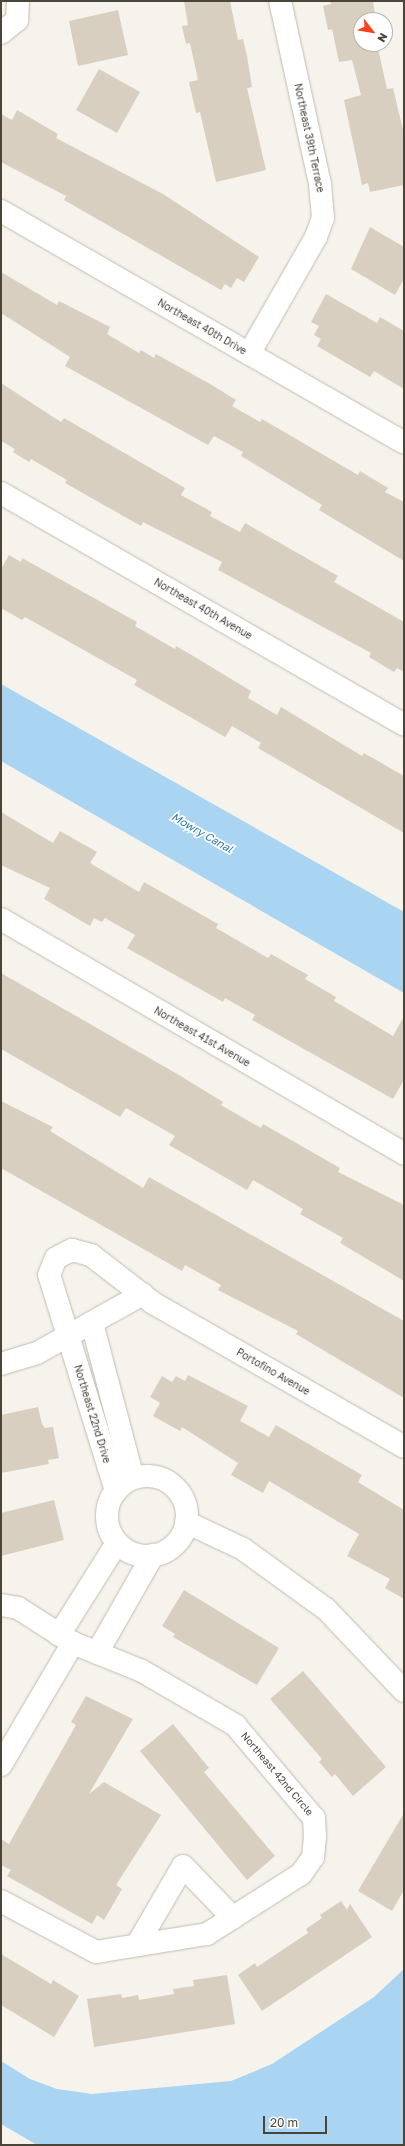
<!DOCTYPE html>
<html>
<head>
<meta charset="utf-8">
<style>
	body { margin:0 }
	#map { position:relative; width:405px; height:2146px; overflow:hidden; background:#f6f3ec; font-family:"Golos Text",sans-serif }
	div>[style] { position:absolute }
	.water>* { inset:0; background:#a9d4f2 }
	.building>* { inset:0; background:#d8cfc1 }
	.roads { filter:drop-shadow(0 0 1px #c2bbae) drop-shadow(0 0 1px #c2bbae) }
	.minor>* { height:22px; margin:-11px; padding:0 11px; transform-origin:11px; border-radius:11px; background:#fff }
	.minor>.ring { margin:-11px; padding:0; box-sizing:content-box; background:none; border:22px solid #fff; border-radius:50% }
	span { translate:-50% -50%; white-space:nowrap; text-align:center; line-height:1.15; -webkit-text-stroke:3.5px #fff; paint-order:stroke }
	.street-label { font-size:10px; color:#4b4439 }
	.water-label { font-size:11px; color:#2e7ab2; font-style:italic }
	.frame { position:absolute; inset:0; border:2px solid #4b4439; pointer-events:none }
	.north { position:absolute; left:353px; top:12px; width:40px; height:40px; box-sizing:border-box; background:#fff; border:1px solid #b7b4b0; border-radius:50%; rotate:121deg; font-size:11px; font-weight:700; line-height:16px; text-align:center; color:#4b4439 }
	.north::after { content:''; display:block; margin:auto; width:14px; height:18px; background:#fc3f1d; clip-path:polygon(50% 0,100% 100%,50% 72%,0 100%) }
	.scale { position:absolute; left:263px; top:2116px; width:64px; height:18px; box-sizing:border-box; border:2px solid #4b4439; border-top:0; padding-left:5px; font-size:12px; line-height:14px; white-space:nowrap; color:#4b4439; -webkit-text-stroke:3px #fff; paint-order:stroke }
</style>
</head>
<body>
<div id="map">
	<div class="water">
		<div style="clip-path:polygon(1px 684px,404px 912px,404px 993px,1px 761px)"></div>
		<div style="clip-path:polygon(404px 1969px,404px 2145px,37px 2145px,1px 2124px,1px 2061px,30px 2079px,57px 2089px,92px 2094px,231px 2081px,272px 2064px,374px 1997px)"></div>
	</div>
	<div class="building">
		<div style="clip-path:polygon(184px 1px,230px 1px,238px 40px,243px 39px,247px 56px,252px 87px,247px 88px,266px 170px,216px 182px,200px 112px,196px 113px,189px 82px,198px 80px,190px 43px,186px 44px,182px 26px,188px 25px)"></div>
		<div style="clip-path:polygon(330px 1px,373px 1px,376px 20px,361px 20px,361px 44px,381px 44px,378px 48px,387px 89px,393px 88px,404px 134px,404px 185px,370px 192px,368px 183px,362px 185px,344px 100px,361px 95px,352px 60px,339px 62px,332px 29px,328px 30px,323px 6px,331px 4px)"></div>
		<div style="clip-path:polygon(118px 10px,128px 55px,78px 66px,69px 21px)"></div>
		<div style="clip-path:polygon(99px 69px,140px 92px,117px 133px,76px 110px)"></div>
		<div style="clip-path:polygon(17px 110px,58px 134px,56px 138px,163px 194px,259px 257px,244px 282px,237px 278px,231px 288px,225px 284px,221px 290px,64px 200px,66px 196px,1px 162px,1px 114px,12px 120px)"></div>
		<div style="clip-path:polygon(370px 227px,404px 247px,404px 279px,395px 295px,351px 269px)"></div>
		<div style="clip-path:polygon(1px 272px,57px 305px,59px 301px,110px 327px,107px 334px,139px 353px,141px 350px,154px 358px,156px 354px,210px 384px,236px 400px,232px 406px,260px 422px,262px 419px,358px 475px,360px 471px,388px 488px,385px 492px,404px 502px,404px 561px,319px 510px,322px 505px,241px 456px,243px 452px,214px 436px,208px 445px,65px 366px,70px 357px,1px 313px)"></div>
		<div style="clip-path:polygon(326px 294px,377px 323px,380px 317px,404px 331px,404px 389px,374px 371px,370px 377px,317px 346px,321px 339px,314px 335px,319px 326px,311px 322px)"></div>
		<div style="clip-path:polygon(1px 383px,61px 422px,64px 418px,185px 488px,181px 495px,212px 512px,210px 516px,240px 532px,245px 523px,338px 576px,334px 582px,404px 622px,404px 672px,397px 668px,394px 672px,369px 657px,371px 653px,218px 570px,222px 562px,143px 522px,141px 526px,65px 483px,67px 480px,31px 459px,29px 462px,13px 452px,15px 449px,1px 441px)"></div>
		<div style="clip-path:polygon(9px 555px,21px 562px,22px 558px,137px 622px,135px 626px,175px 649px,176px 646px,200px 660px,251px 691px,248px 698px,277px 715px,281px 707px,362px 756px,364px 753px,404px 776px,404px 833px,258px 748px,261px 743px,232px 726px,225px 737px,134px 685px,137px 680px,25px 617px,22px 620px,1px 608px,1px 569px)"></div>
		<div style="clip-path:polygon(1px 812px,53px 843px,60px 831px,97px 852px,90px 863px,139px 892px,144px 882px,218px 924px,216px 928px,268px 958px,271px 954px,308px 975px,305px 979px,336px 997px,334px 1001px,393px 1036px,404px 1016px,404px 1080px,393px 1099px,252px 1020px,255px 1015px,225px 998px,223px 1002px,127px 948px,135px 935px,105px 918px,102px 922px,94px 918px,90px 926px,44px 899px,50px 888px,1px 865px)"></div>
		<div style="clip-path:polygon(1px 973px,179px 1075px,223px 1102px,221px 1105px,261px 1128px,263px 1124px,340px 1168px,338px 1172px,404px 1205px,404px 1281px,340px 1243px,343px 1238px,300px 1214px,303px 1209px,253px 1180px,247px 1190px,169px 1145px,175px 1136px,126px 1108px,120px 1117px,1px 1049px)"></div>
		<div style="clip-path:polygon(1px 1101px,53px 1127px,50px 1131px,143px 1188px,149px 1177px,404px 1321px,404px 1398px,296px 1334px,298px 1331px,218px 1290px,221px 1285px,185px 1265px,182px 1271px,1px 1168px)"></div>
		<div style="clip-path:polygon(188px 1375px,248px 1406px,240px 1421px,269px 1437px,276px 1425px,362px 1475px,358px 1482px,404px 1510px,404px 1599px,385px 1588px,390px 1579px,347px 1556px,359px 1534px,269px 1481px,263px 1493px,231px 1475px,238px 1463px,182px 1427px,180px 1431px,153px 1416px,160px 1403px,150px 1397px,162px 1376px,172px 1382px,176px 1376px,185px 1381px)"></div>
		<div style="clip-path:polygon(38px 1407px,42px 1424px,45px 1428px,53px 1427px,59px 1458px,48px 1460px,49px 1464px,1px 1473px,1px 1415px)"></div>
		<div style="clip-path:polygon(54px 1500px,64px 1540px,1px 1556px,1px 1513px)"></div>
		<div style="clip-path:polygon(184px 1590px,279px 1648px,257px 1685px,173px 1637px,175px 1634px,162px 1626px)"></div>
		<div style="clip-path:polygon(303px 1671px,386px 1767px,353px 1796px,335px 1774px,332px 1777px,319px 1762px,322px 1759px,270px 1699px)"></div>
		<div style="clip-path:polygon(86px 1696px,133px 1719px,89px 1794px,104px 1782px,161px 1815px,116px 1885px,122px 1889px,104px 1920px,97px 1915px,92px 1924px,7px 1876px,11px 1870px,1px 1865px,1px 1839px,9px 1844px,76px 1725px,71px 1722px)"></div>
		<div style="clip-path:polygon(173px 1724px,209px 1768px,204px 1772px,275px 1856px,247px 1880px,140px 1751px)"></div>
		<div style="clip-path:polygon(404px 1813px,404px 1890px,392px 1911px,358px 1891px)"></div>
		<div style="clip-path:polygon(341px 1901px,347px 1910px,350px 1904px,372px 1937px,262px 2011px,238px 1975px,255px 1963px,257px 1967px,308px 1933px,306px 1929px,322px 1918px,320px 1915px)"></div>
		<div style="clip-path:polygon(1px 1954px,51px 1984px,53px 1980px,79px 1996px,54px 2037px,1px 2005px)"></div>
		<div style="clip-path:polygon(227px 1975px,235px 2024px,94px 2047px,87px 1999px,121px 1994px,122px 1998px,138px 1995px,139px 2000px,174px 1994px,173px 1989px,194px 1986px,193px 1980px)"></div>
	</div>
	<div class="roads">
		<div class="minor">
			<div style="left:1px;top:33px;width:21px;rotate:-39deg"></div>
			<div style="left:17px;top:20px;width:19px;rotate:-87deg"></div>
			<div style="left:1px;top:211px;width:465px;rotate:29.9deg"></div>
			<div style="left:249px;top:354px;width:135px;rotate:-60.2deg"></div>
			<div style="left:316px;top:237px;width:20px;rotate:-70deg"></div>
			<div style="left:323px;top:218px;width:34px;rotate:-95deg"></div>
			<div style="left:320px;top:184px;width:187px;rotate:-102.3deg"></div>
			<div style="left:1px;top:493px;width:465px;rotate:29.9deg"></div>
			<div style="left:1px;top:919px;width:467px;rotate:30.2deg"></div>
			<div style="left:92px;top:1323px;width:160px;rotate:75.2deg"></div>
			<div style="left:1px;top:1364px;width:38px;rotate:-17deg"></div>
			<div style="left:37px;top:1353px;width:121px;rotate:-29.1deg"></div>
			<div class="ring" style="left:107px;top:1476px;width:58px;height:58px"></div>
			<div style="left:116px;top:1491px;width:226px;rotate:-107.2deg"></div>
			<div style="left:49px;top:1275px;width:18px;rotate:-68deg"></div>
			<div style="left:56px;top:1258px;width:18px;rotate:-27deg"></div>
			<div style="left:72px;top:1250px;width:20px;rotate:15deg"></div>
			<div style="left:91px;top:1255px;width:78px;rotate:37.7deg"></div>
			<div style="left:153px;top:1303px;width:289px;rotate:29.8deg"></div>
			<div style="left:186px;top:1522px;width:63px;rotate:25.3deg"></div>
			<div style="left:243px;top:1549px;width:102px;rotate:35.9deg"></div>
			<div style="left:326px;top:1609px;width:113px;rotate:46.4deg"></div>
			<div style="left:1px;top:1605px;width:17px;rotate:10deg"></div>
			<div style="left:18px;top:1608px;width:65px;rotate:32.5deg"></div>
			<div style="left:73px;top:1643px;width:74px;rotate:22.1deg"></div>
			<div style="left:142px;top:1671px;width:108px;rotate:30.1deg"></div>
			<div style="left:235px;top:1725px;width:122px;rotate:49.7deg"></div>
			<div style="left:314px;top:1818px;width:18px;rotate:87deg"></div>
			<div style="left:315px;top:1836px;width:21px;rotate:95deg"></div>
			<div style="left:313px;top:1857px;width:21px;rotate:125deg"></div>
			<div style="left:301px;top:1874px;width:112px;rotate:147.4deg"></div>
			<div style="left:207px;top:1934px;width:112px;rotate:170.8deg"></div>
			<div style="left:96px;top:1952px;width:108px;rotate:-151.8deg"></div>
			<div style="left:59px;top:1635px;width:109px;rotate:-57.8deg"></div>
			<div style="left:97px;top:1653px;width:113px;rotate:-60.3deg"></div>
			<div style="left:1px;top:1765px;width:142px;rotate:-59.5deg"></div>
			<div style="left:137px;top:1945px;width:91px;rotate:-59.8deg"></div>
			<div style="left:183px;top:1866px;width:72px;rotate:46.1deg"></div>
		</div>
	</div>
	<div class="street-label">
		<span style="left:309px;top:138px;rotate:78deg">Northeast 39th Terrace</span>
		<span style="left:202px;top:327px;rotate:30deg">Northeast 40th Drive</span>
		<span style="left:203px;top:609px;rotate:30deg">Northeast 40th Avenue</span>
		<span style="left:202px;top:1037px;rotate:30deg">Northeast 41st Avenue</span>
		<span style="left:273px;top:1372px;rotate:30deg">Portofino Avenue</span>
		<span style="left:92px;top:1414px;rotate:73deg">Northeast 22nd Drive</span>
		<span style="left:277px;top:1774px;rotate:50deg">Northeast 42nd Circle</span>
	</div>
	<div class="water-label">
		<span style="left:202px;top:833px;rotate:30deg">Mowry Canal</span>
	</div>
	<div class="frame"></div>
	<div class="north">N</div>
	<div class="scale">20 m</div>
</div>
</body>
</html>
